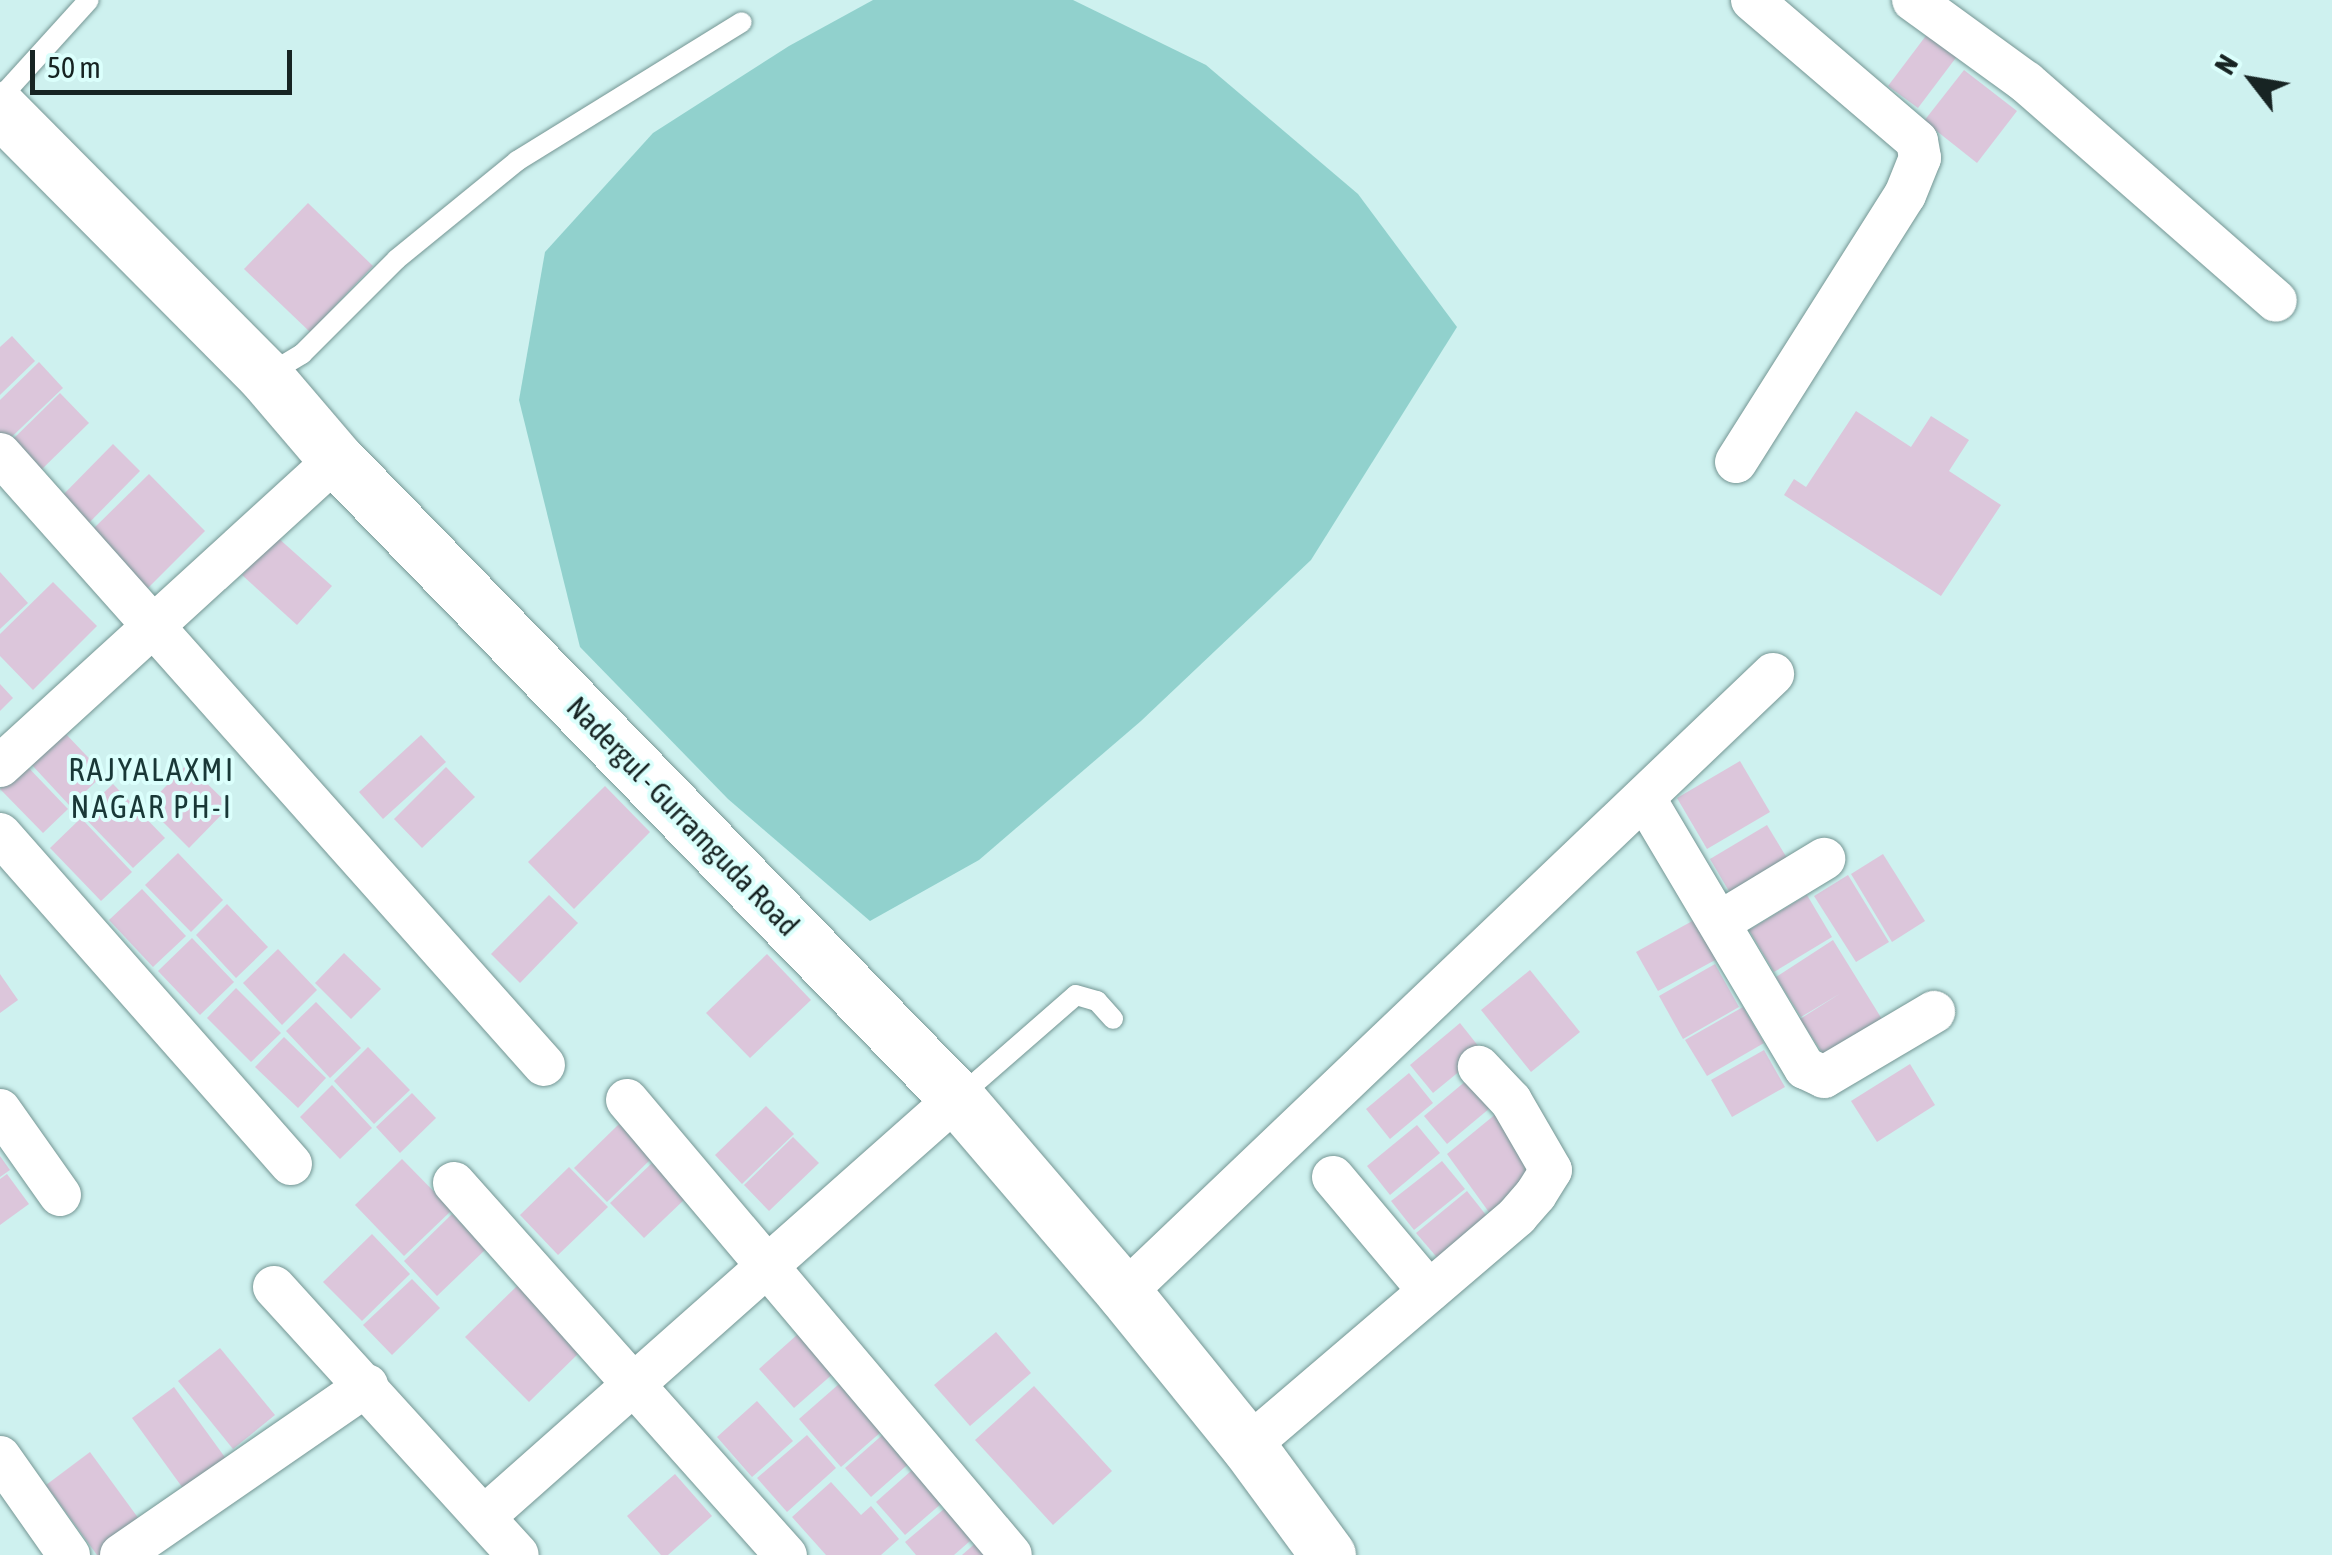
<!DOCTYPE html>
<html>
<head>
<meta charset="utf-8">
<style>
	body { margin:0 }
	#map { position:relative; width:2332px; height:1555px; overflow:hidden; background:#cef1ef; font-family:"Asap Condensed",sans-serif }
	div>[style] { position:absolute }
	.green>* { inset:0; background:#91d1cd }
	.building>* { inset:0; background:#dcc6db }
	.roads { filter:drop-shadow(0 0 2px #759694) drop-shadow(0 0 2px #759694) }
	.service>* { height:20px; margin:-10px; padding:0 10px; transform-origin:10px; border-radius:10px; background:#fff }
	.minor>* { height:42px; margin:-21px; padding:0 21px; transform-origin:21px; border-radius:21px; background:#fff }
	.secondary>* { height:55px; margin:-27.5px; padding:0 27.5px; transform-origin:27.5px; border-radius:27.5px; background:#fff }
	span { translate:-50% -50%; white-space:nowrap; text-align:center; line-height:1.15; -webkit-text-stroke:8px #dbfffc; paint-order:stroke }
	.street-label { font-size:30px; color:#172423 }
	.neighbourhood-label { font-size:32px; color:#193837; letter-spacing:2.5px }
	.north { position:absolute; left:2202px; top:30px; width:100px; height:100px; -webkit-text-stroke:8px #dbfffc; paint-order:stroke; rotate:301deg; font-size:28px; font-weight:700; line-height:40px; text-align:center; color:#172423 }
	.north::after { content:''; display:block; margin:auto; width:35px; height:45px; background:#172423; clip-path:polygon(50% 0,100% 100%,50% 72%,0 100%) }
	.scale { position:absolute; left:30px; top:50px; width:262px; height:45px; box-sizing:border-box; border:5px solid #172423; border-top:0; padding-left:12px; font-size:30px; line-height:35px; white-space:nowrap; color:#172423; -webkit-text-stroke:8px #dbfffc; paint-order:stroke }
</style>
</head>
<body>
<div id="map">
	<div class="green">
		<div style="clip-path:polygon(873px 0,1073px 0,1206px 65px,1358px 194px,1457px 327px,1311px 560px,1141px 721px,979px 860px,870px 921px,728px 799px,580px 647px,519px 400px,545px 252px,653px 133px,789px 46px)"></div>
	</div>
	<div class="building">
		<div style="clip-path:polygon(1928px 33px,1958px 55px,1918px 108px,1888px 86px)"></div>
		<div style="clip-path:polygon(1964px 70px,2017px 111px,1977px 163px,1924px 121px)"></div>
		<div style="clip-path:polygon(308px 203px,373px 266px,310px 332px,244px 269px)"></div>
		<div style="clip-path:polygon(12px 336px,35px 361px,0 395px,0 347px)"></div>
		<div style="clip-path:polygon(39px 362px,63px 388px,0 448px,0 400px)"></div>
		<div style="clip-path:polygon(60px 393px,89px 423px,37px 474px,8px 444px)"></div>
		<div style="clip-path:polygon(1856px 411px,1911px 447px,1931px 416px,1969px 440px,1949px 471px,2001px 505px,1941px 596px,1784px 495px,1794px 479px,1806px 487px)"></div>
		<div style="clip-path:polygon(113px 444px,140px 471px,82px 530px,55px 503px)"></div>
		<div style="clip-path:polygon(149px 474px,205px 531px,145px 591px,89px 533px)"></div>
		<div style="clip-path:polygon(277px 537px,332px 586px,297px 625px,242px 575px)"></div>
		<div style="clip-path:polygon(0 572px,28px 603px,0 629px)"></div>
		<div style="clip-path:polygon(53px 582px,97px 626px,33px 690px,0 656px,0 634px)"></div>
		<div style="clip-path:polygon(0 684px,13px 698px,0 711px)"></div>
		<div style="clip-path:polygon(64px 732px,104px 774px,70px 806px,31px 764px)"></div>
		<div style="clip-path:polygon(421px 735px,446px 762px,383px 819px,359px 792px)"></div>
		<div style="clip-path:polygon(1740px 761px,1770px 812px,1707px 849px,1677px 798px)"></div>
		<div style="clip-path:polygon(25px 764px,68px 809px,43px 833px,0 789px)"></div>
		<div style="clip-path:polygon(187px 764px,230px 806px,189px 848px,147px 806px)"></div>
		<div style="clip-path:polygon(446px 767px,475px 797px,422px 848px,394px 819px)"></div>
		<div style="clip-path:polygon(113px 784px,165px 838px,133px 868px,81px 814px)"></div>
		<div style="clip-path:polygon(605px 786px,650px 832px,574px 909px,528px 862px)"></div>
		<div style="clip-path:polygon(81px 818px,132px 872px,101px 901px,50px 848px)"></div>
		<div style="clip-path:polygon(1767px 825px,1790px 863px,1733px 898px,1710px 859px)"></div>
		<div style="clip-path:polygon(178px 853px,223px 900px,191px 932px,145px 885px)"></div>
		<div style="clip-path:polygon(1883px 854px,1925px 921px,1892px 942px,1851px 874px)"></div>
		<div style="clip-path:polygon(1848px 875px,1889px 942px,1856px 962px,1814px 896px)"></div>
		<div style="clip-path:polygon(142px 889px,186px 936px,153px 967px,109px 920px)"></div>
		<div style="clip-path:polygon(549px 895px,578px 923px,520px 983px,491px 954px)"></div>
		<div style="clip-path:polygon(1807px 895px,1832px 937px,1774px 972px,1749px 930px)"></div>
		<div style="clip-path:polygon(227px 904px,268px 947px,236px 978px,196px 935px)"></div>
		<div style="clip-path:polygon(1696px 919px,1717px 959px,1658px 991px,1636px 952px)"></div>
		<div style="clip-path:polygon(192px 938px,234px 982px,200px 1015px,158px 971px)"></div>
		<div style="clip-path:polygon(1833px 940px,1885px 1024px,1827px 1060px,1800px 1019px,1841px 993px,1801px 1017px,1776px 977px)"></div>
		<div style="clip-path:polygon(278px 949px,317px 990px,282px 1025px,243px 983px)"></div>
		<div style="clip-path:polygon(344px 953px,381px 989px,351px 1019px,315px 983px)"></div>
		<div style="clip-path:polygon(767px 954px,811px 1000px,750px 1058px,706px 1013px)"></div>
		<div style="clip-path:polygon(1715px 964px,1739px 1007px,1683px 1039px,1659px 996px)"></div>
		<div style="clip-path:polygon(1530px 970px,1580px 1032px,1531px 1072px,1481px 1010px)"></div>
		<div style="clip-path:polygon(0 974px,18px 1000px,0 1013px)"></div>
		<div style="clip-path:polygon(236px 988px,281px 1033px,251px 1062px,207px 1018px)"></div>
		<div style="clip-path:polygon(316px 1002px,361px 1048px,330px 1078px,286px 1031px)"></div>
		<div style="clip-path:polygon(1743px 1007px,1764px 1043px,1707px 1076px,1685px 1040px)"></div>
		<div style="clip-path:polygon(1460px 1023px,1483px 1052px,1433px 1093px,1410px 1065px)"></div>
		<div style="clip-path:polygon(284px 1037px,326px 1078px,298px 1108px,255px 1067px)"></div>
		<div style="clip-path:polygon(368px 1047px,410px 1090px,374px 1124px,334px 1081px)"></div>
		<div style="clip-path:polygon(1764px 1050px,1785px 1087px,1732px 1117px,1711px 1080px)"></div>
		<div style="clip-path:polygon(1910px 1064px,1935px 1105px,1877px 1142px,1851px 1101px)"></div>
		<div style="clip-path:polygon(1409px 1073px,1433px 1103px,1390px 1139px,1366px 1109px)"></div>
		<div style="clip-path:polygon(1473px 1075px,1496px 1103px,1447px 1144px,1424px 1116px)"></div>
		<div style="clip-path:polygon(332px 1085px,372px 1128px,340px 1159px,300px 1117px)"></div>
		<div style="clip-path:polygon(412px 1093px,436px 1118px,400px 1153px,376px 1127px)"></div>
		<div style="clip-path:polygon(766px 1106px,794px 1134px,742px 1184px,715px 1155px)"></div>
		<div style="clip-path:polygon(1497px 1113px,1542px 1173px,1491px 1215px,1447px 1154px)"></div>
		<div style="clip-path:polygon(619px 1124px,652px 1158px,607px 1202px,574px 1168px)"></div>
		<div style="clip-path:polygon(1417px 1125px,1440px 1153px,1390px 1195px,1367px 1166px)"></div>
		<div style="clip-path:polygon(793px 1137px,819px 1163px,769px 1211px,744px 1185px)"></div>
		<div style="clip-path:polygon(0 1156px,10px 1170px,0 1177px)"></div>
		<div style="clip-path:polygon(402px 1159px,452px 1210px,404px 1256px,355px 1205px)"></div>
		<div style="clip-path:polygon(1442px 1161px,1465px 1189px,1414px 1230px,1391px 1201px)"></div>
		<div style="clip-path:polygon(652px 1163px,686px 1198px,644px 1238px,610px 1203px)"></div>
		<div style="clip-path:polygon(569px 1167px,608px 1207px,558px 1255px,520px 1215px)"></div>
		<div style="clip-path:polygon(7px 1174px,29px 1204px,0 1225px,0 1179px)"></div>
		<div style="clip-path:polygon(1467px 1191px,1490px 1220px,1440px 1261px,1416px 1233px)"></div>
		<div style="clip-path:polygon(452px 1214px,486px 1249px,437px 1296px,404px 1261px)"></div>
		<div style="clip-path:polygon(372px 1234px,410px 1274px,362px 1321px,323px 1282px)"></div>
		<div style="clip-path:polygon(412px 1279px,440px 1308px,392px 1355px,363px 1325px)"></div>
		<div style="clip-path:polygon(518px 1285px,582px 1350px,529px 1402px,465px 1337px)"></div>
		<div style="clip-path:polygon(808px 1325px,843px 1365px,794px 1408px,759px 1369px)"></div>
		<div style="clip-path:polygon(996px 1332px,1031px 1373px,970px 1426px,934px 1385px)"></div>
		<div style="clip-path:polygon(220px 1348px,275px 1415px,233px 1449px,178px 1381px)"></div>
		<div style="clip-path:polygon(847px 1377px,889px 1425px,841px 1467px,799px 1419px)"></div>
		<div style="clip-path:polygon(1034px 1386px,1112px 1471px,1053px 1525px,975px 1440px)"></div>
		<div style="clip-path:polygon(174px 1387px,232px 1467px,190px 1498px,132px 1418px)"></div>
		<div style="clip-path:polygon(757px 1401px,793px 1441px,752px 1477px,717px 1437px)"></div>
		<div style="clip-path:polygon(888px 1430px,914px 1459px,871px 1497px,845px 1468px)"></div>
		<div style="clip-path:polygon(807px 1435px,836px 1468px,787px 1512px,757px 1478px)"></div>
		<div style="clip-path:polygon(90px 1452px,147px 1530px,113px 1555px,97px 1555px,46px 1485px)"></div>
		<div style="clip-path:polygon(920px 1463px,949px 1497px,905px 1535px,876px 1502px)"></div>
		<div style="clip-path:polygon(675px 1474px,712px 1516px,668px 1555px,661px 1555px,627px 1516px)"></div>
		<div style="clip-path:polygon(831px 1482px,861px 1515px,871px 1506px,899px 1539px,881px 1555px,826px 1555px,792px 1517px)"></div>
		<div style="clip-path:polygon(951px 1503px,978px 1534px,954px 1555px,916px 1555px,905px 1542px)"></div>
		<div style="clip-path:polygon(978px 1541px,990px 1555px,962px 1555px)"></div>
	</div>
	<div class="roads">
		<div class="service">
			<div style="left:0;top:98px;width:132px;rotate:-47.8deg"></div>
			<div style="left:267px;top:375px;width:41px;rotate:-31deg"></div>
			<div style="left:302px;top:354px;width:134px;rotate:-45deg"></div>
			<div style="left:397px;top:259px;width:155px;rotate:-39.2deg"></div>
			<div style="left:517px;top:161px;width:264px;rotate:-31.7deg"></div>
			<div style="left:959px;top:1097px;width:155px;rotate:-41.1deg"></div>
			<div style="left:1076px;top:995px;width:22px;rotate:16deg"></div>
			<div style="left:1097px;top:1001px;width:24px;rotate:48deg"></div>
		</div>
		<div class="minor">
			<div style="left:1913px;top:0;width:140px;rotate:36deg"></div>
			<div style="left:2026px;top:82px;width:332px;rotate:41.2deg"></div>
			<div style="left:0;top:454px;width:818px;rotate:48.32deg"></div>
			<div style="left:1736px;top:462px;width:316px;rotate:-57.7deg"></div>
			<div style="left:1905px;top:195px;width:40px;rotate:-68deg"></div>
			<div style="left:1920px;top:158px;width:17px;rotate:-100deg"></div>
			<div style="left:1917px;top:141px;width:217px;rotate:-139.5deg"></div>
			<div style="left:0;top:766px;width:455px;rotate:-42.4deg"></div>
			<div style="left:1645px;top:799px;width:313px;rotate:59.3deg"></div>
			<div style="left:1805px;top:1068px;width:21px;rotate:25deg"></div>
			<div style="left:1824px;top:1077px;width:128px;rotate:-30.6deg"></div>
			<div style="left:0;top:834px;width:440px;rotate:48.6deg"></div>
			<div style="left:1720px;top:922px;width:122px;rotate:-31.2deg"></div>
			<div style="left:627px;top:1100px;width:595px;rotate:49.84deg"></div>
			<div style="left:0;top:1110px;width:104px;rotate:54.8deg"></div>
			<div style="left:1333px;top:1177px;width:149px;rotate:49.9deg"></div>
			<div style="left:454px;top:1183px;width:499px;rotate:48.3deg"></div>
			<div style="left:274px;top:1287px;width:362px;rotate:47.7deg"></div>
			<div style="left:1124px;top:1293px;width:897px;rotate:-43.64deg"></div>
			<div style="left:1248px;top:1446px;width:354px;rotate:-40.5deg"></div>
			<div style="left:1517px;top:1216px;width:29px;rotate:-49deg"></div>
			<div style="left:1536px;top:1194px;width:28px;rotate:-58deg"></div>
			<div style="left:1551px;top:1170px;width:80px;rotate:-120.1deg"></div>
			<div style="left:1511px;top:1101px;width:47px;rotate:-133.3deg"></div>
			<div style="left:0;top:1457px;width:120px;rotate:54.9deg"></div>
			<div style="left:485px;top:1516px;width:630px;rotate:-41.53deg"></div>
			<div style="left:121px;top:1555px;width:299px;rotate:-34.6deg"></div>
		</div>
		<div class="secondary">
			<div style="left:0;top:109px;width:376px;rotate:45.2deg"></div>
			<div style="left:265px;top:376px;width:109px;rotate:49.5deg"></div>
			<div style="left:336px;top:459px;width:891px;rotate:45.82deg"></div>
			<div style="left:957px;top:1098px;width:257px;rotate:49.4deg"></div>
			<div style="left:1124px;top:1293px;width:197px;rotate:51deg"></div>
			<div style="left:1248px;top:1446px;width:135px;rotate:53.7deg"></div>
		</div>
	</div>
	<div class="street-label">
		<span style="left:683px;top:816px;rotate:46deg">Nadergul - Gurramguda Road</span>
	</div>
	<div class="neighbourhood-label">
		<span style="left:152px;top:789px">RAJYALAXMI<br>NAGAR PH-I</span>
	</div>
	<div class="north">N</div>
	<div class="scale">50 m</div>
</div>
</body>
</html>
